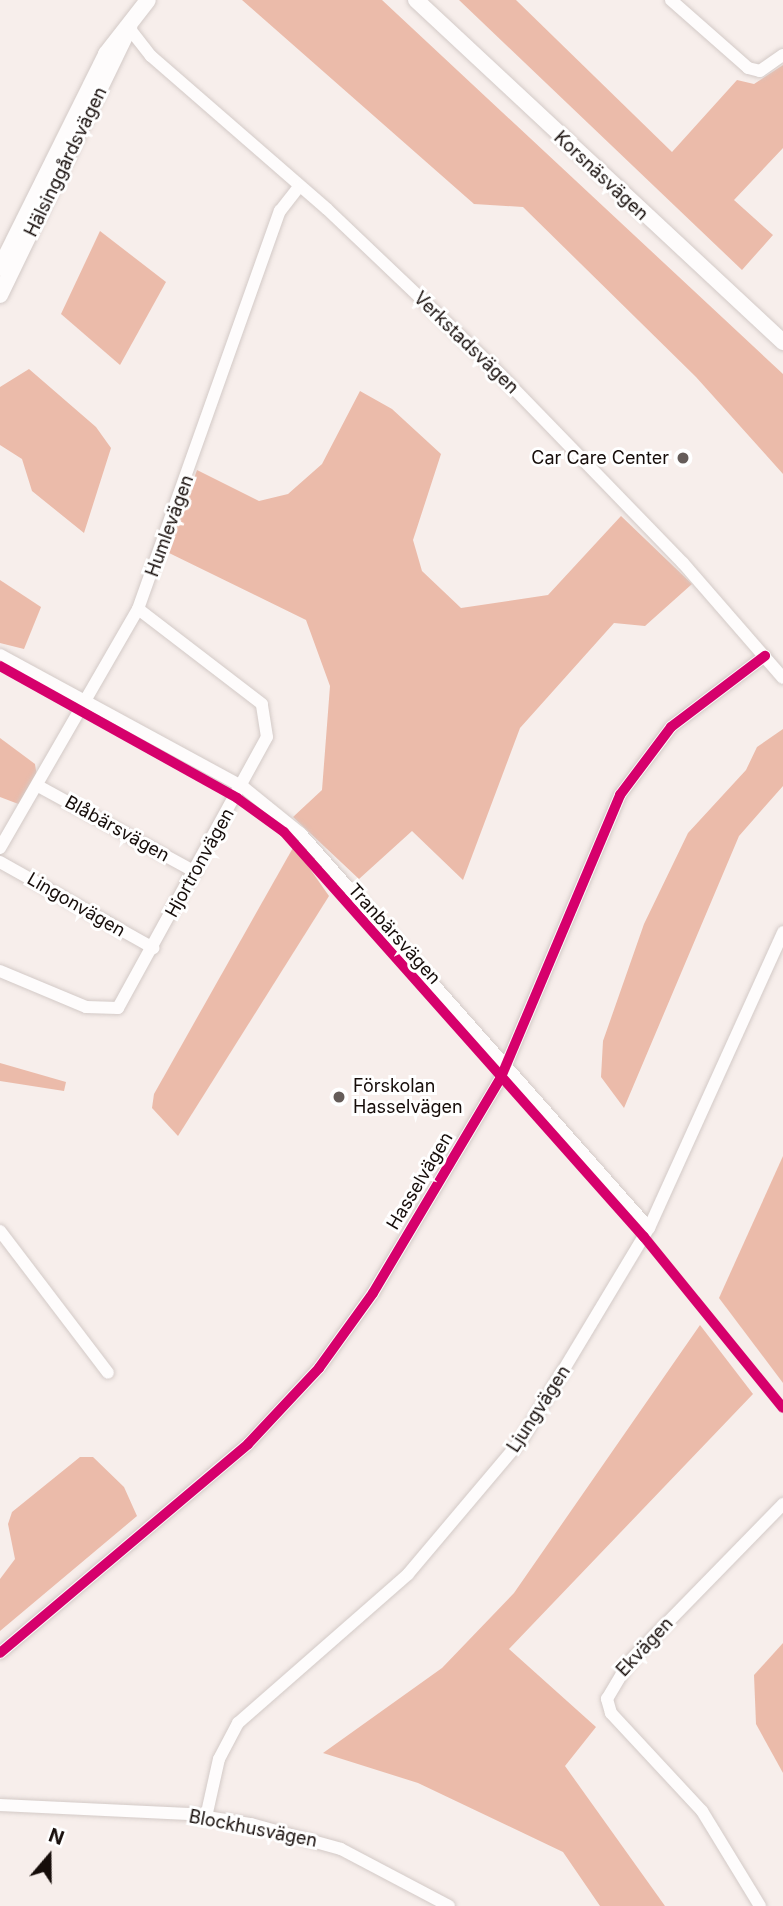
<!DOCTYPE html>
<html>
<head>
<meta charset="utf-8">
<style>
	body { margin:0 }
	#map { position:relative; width:783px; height:1906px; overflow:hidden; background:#f7eeeb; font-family:Inter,sans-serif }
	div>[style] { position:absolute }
	.forest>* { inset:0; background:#ebbbaa }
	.roads { filter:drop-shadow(0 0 2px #d3cac7) drop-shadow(0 0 2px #d3cac7) }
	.minor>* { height:12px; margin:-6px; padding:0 6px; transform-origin:6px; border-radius:6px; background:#fefcfc }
	.tertiary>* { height:16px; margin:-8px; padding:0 8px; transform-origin:8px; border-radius:8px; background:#fefcfc }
	.cycleway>* { height:10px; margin:-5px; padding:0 5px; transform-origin:5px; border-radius:5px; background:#d6006c }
	.dots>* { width:19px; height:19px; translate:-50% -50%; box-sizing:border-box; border:4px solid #fff; border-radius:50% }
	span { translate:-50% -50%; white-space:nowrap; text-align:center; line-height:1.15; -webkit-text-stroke:6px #fff; paint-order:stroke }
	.street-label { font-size:18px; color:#160d0a }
	.poi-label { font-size:18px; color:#160d0a }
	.right { translate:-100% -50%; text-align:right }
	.left { translate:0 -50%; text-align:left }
	.north { position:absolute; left:14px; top:1822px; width:70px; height:70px; -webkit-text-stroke:5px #fff; paint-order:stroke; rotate:20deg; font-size:19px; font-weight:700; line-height:28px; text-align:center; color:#160d0a }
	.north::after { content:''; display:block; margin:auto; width:24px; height:32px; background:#160d0a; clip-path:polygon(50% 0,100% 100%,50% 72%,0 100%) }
</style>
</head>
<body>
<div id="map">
	<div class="forest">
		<div style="clip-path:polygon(242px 0,382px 0,783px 374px,783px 474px,696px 377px,523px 207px,474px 204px)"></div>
		<div style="clip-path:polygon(459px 0,516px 0,672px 152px,737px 80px,754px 84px,783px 65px,783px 148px,734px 200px,773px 235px,742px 270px)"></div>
		<div style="clip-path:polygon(100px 231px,166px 282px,120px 365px,61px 314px)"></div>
		<div style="clip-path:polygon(29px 369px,96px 427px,111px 448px,84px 533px,32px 491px,22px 459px,0 445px,0 387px)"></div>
		<div style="clip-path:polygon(360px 391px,392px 409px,441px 454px,413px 540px,422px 571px,461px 608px,548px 595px,621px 516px,692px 584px,645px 626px,614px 623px,520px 728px,463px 880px,412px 831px,359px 879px,293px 817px,322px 790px,330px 686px,306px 620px,167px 552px,197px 470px,259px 501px,288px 494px,322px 464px)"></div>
		<div style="clip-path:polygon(0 580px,41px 607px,24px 649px,0 643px)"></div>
		<div style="clip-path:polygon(783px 729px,783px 786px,739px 836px,624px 1108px,601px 1077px,603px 1041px,644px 924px,688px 833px,746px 770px,757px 747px)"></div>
		<div style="clip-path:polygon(0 738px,35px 764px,37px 777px,21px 805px,0 797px)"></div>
		<div style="clip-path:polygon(294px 846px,329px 896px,178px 1136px,152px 1108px,154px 1094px)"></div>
		<div style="clip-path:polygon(0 1063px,66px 1082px,64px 1091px,0 1081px)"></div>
		<div style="clip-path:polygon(783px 1156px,783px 1383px,719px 1298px)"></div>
		<div style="clip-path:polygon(700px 1325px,753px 1394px,509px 1649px,596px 1727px,565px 1766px,665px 1906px,600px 1906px,563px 1852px,418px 1783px,323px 1753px,442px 1668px,514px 1593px)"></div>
		<div style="clip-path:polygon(80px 1457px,93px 1457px,124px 1487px,137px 1516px,0 1631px,0 1579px,15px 1559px,8px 1524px,12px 1512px)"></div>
		<div style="clip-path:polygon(783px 1643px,783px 1773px,756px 1724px,754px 1675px)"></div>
	</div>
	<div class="roads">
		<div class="minor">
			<div style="left:671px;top:0;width:103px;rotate:41.4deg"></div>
			<div style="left:748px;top:68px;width:12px;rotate:14deg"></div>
			<div style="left:760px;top:71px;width:28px;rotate:-35deg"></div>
			<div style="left:129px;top:28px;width:36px;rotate:52deg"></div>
			<div style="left:151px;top:56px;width:233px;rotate:41deg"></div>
			<div style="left:327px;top:209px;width:226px;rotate:43.6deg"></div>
			<div style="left:491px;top:365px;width:276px;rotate:45.9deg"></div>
			<div style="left:683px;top:563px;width:152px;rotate:49deg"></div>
			<div style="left:0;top:655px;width:277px;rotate:28.5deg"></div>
			<div style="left:243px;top:787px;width:73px;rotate:38.9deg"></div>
			<div style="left:300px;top:833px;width:527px;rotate:48.54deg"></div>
			<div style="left:40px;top:787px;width:177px;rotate:28.7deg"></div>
			<div style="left:0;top:848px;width:276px;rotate:-60deg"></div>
			<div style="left:138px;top:609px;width:423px;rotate:-70.4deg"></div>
			<div style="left:280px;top:211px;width:31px;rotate:-52deg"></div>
			<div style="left:0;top:862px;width:176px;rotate:29.3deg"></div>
			<div style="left:0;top:971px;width:93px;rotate:22.7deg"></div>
			<div style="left:86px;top:1007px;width:32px;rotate:2deg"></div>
			<div style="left:118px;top:1008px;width:309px;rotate:-61.2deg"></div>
			<div style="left:267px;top:737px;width:33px;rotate:-99deg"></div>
			<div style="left:262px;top:704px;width:156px;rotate:-142.5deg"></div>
			<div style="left:0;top:1231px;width:178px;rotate:52.7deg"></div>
			<div style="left:0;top:1653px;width:324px;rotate:-40.1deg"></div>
			<div style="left:248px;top:1444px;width:104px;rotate:-46.9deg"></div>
			<div style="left:319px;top:1368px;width:92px;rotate:-54.2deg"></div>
			<div style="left:373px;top:1293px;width:251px;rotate:-59.3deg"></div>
			<div style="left:501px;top:1077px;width:306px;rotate:-67.1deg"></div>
			<div style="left:620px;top:795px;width:85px;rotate:-53.1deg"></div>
			<div style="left:671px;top:727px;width:118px;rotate:-37.1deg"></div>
			<div style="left:0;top:1805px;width:189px;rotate:2.7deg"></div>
			<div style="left:189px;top:1814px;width:63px;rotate:9.2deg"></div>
			<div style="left:251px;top:1824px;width:93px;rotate:15.5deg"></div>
			<div style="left:341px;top:1849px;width:122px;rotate:27.8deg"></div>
			<div style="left:206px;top:1817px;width:59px;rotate:-77.4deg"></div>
			<div style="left:219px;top:1759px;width:41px;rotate:-62.2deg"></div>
			<div style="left:238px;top:1723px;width:226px;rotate:-41.2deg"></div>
			<div style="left:408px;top:1574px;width:177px;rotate:-49.8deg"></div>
			<div style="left:522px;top:1439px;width:246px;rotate:-59deg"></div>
			<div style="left:649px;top:1228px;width:325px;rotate:-65.6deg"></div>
			<div style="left:760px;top:1906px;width:111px;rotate:-121.4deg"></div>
			<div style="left:702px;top:1811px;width:134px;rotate:-132.9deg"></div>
			<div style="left:611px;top:1713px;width:15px;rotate:-106deg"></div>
			<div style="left:607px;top:1699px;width:43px;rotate:-59.3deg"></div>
			<div style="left:629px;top:1662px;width:221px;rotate:-45.7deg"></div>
		</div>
		<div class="tertiary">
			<div style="left:416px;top:0;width:502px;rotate:42.98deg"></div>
			<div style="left:0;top:268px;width:239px;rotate:-63.6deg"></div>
			<div style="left:106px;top:54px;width:68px;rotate:-52.1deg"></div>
			<div style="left:0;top:295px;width:297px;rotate:-64.2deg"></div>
		</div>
	</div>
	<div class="cycleway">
		<div style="left:0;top:666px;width:271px;rotate:29.1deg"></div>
		<div style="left:237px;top:798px;width:58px;rotate:35.9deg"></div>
		<div style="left:284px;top:832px;width:542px;rotate:48.37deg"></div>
		<div style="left:644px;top:1237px;width:220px;rotate:50.9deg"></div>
		<div style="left:0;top:1653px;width:324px;rotate:-40.1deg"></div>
		<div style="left:248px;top:1444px;width:104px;rotate:-46.9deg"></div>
		<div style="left:319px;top:1368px;width:92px;rotate:-54.2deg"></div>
		<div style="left:373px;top:1293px;width:251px;rotate:-59.3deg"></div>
		<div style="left:501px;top:1077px;width:306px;rotate:-67.1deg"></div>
		<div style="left:620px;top:795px;width:85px;rotate:-53.1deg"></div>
		<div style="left:671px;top:727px;width:118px;rotate:-37.1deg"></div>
	</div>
	<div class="dots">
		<div style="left:683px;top:458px;background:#655c59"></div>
		<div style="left:339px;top:1097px;background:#655c59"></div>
	</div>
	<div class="street-label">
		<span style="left:66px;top:162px;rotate:-64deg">Hälsinggårdsvägen</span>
		<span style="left:601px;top:176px;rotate:43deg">Korsnäsvägen</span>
		<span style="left:466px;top:343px;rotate:44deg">Verkstadsvägen</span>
		<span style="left:170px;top:526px;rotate:-70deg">Humlevägen</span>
		<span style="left:117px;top:829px;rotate:29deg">Blåbärsvägen</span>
		<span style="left:200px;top:863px;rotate:-61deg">Hjortronvägen</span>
		<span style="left:76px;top:905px;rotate:30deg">Lingonvägen</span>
		<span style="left:394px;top:934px;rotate:48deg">Tranbärsvägen</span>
		<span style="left:420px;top:1181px;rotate:-59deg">Hasselvägen</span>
		<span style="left:539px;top:1409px;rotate:-57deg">Ljungvägen</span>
		<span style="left:645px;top:1647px;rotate:-47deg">Ekvägen</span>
		<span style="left:253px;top:1829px;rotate:11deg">Blockhusvägen</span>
	</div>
	<div class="poi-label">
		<span class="right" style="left:669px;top:458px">Car Care Center</span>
		<span class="left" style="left:353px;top:1097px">Förskolan<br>Hasselvägen</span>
	</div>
	<div class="north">N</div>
</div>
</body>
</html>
